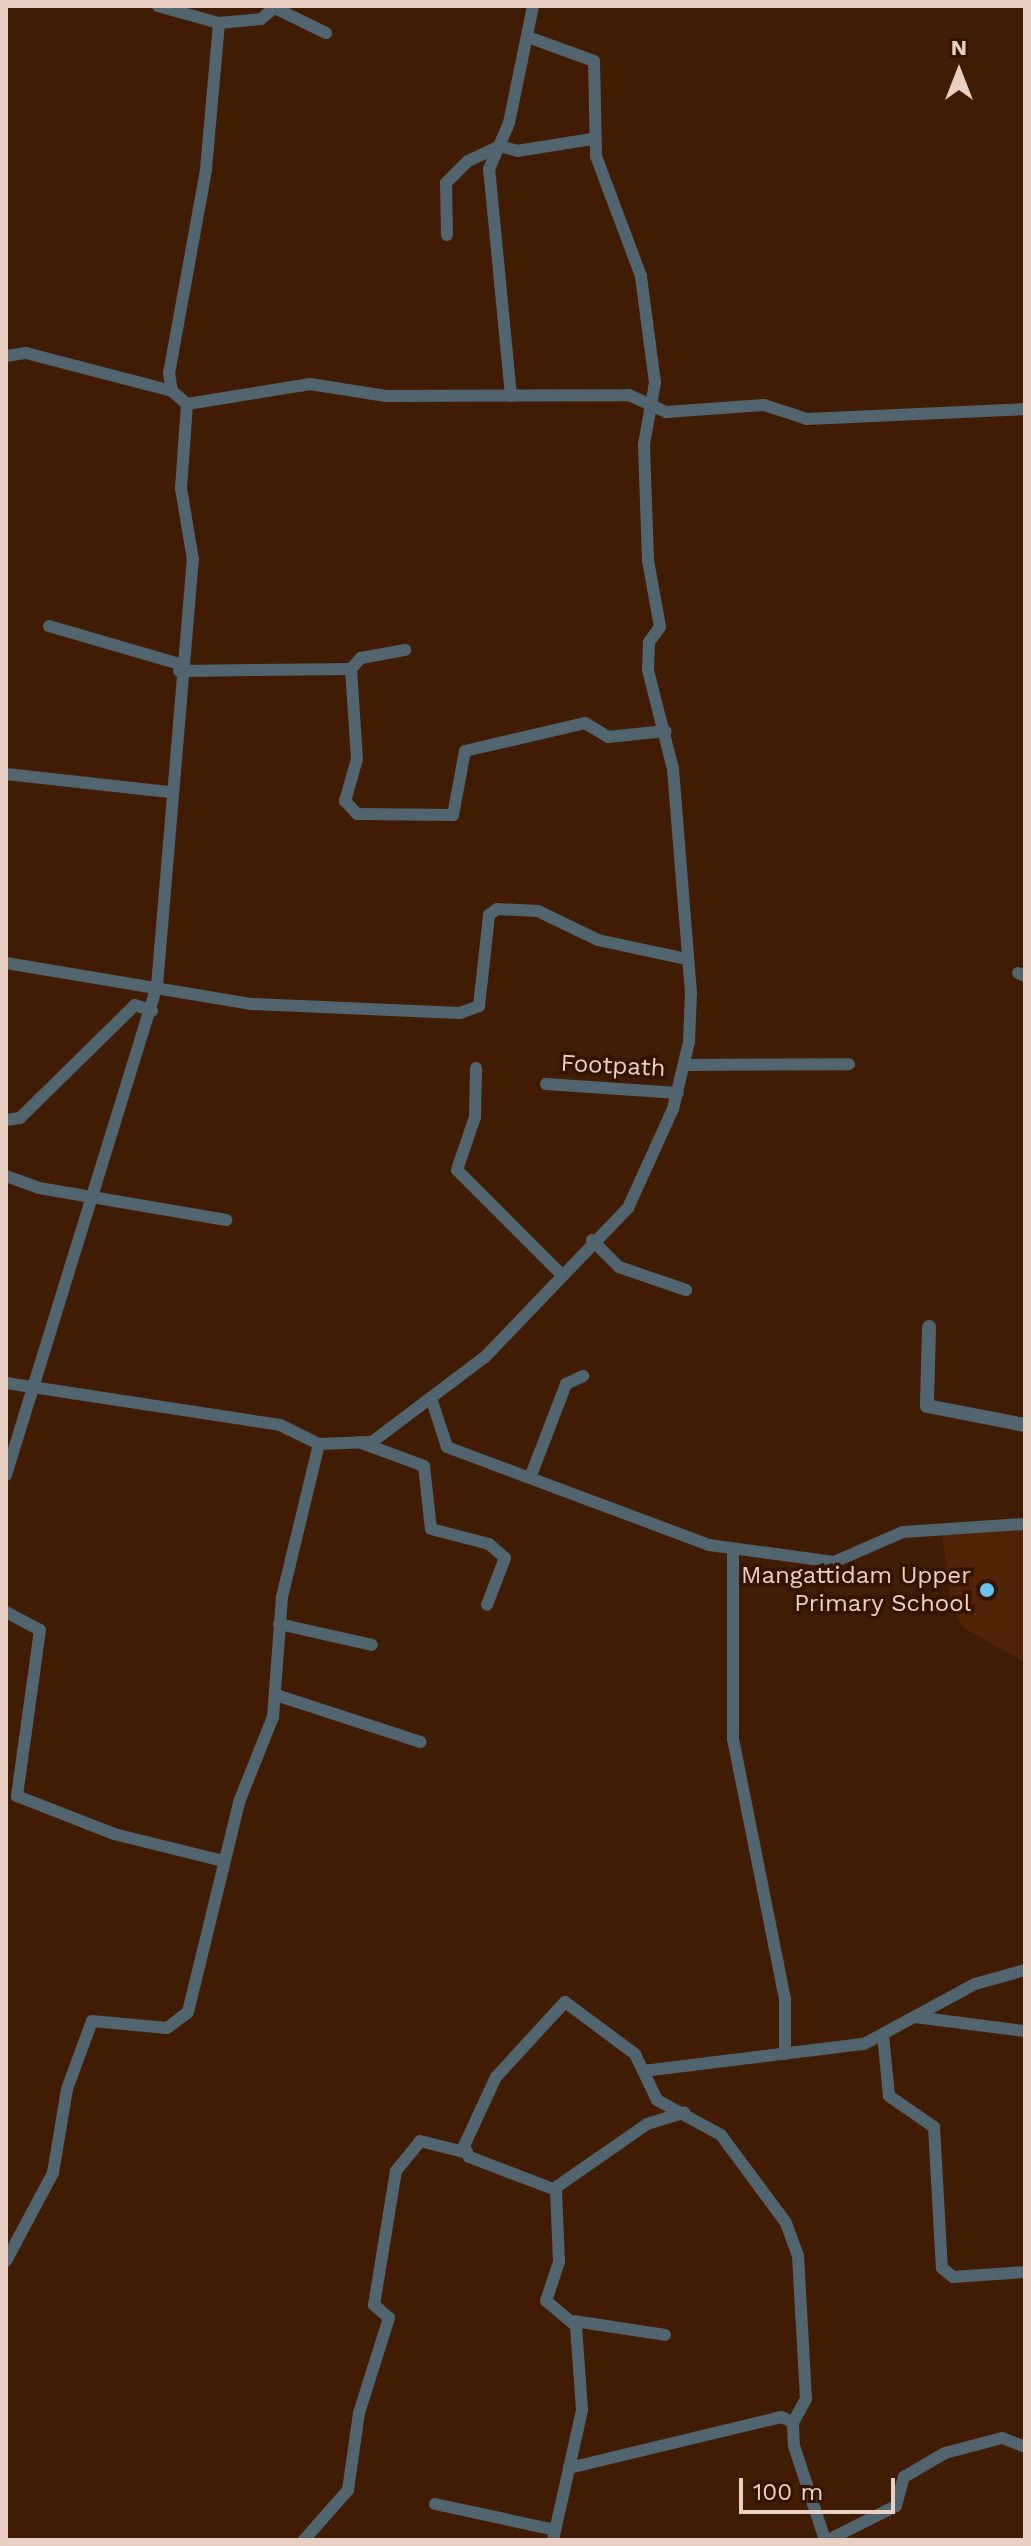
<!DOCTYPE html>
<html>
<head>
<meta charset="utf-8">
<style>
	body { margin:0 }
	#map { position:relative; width:1031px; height:2546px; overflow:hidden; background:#411c03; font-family:"Work Sans",sans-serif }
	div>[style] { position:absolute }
	.built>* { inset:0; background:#4f2304 }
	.minor>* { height:12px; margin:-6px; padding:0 6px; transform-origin:6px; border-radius:6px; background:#516570 }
	.tertiary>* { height:14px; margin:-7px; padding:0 7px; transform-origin:7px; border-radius:7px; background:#516570 }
	.dots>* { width:22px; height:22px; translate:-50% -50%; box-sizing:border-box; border:4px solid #361200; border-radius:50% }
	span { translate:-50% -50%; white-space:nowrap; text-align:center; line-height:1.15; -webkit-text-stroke:7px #361200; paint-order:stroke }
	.street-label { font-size:24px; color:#e9d0c2 }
	.poi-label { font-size:24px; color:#e9d0c2 }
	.right { translate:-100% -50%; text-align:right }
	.frame { position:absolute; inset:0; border:8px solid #e9d0c2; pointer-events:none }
	.north { position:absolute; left:919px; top:32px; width:80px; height:80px; -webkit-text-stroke:6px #361200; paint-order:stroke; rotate:0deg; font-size:22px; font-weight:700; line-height:32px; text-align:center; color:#e9d0c2 }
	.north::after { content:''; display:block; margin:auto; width:28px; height:36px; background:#e9d0c2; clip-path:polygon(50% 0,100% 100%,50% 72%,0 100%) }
	.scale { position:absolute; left:739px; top:2478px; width:156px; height:36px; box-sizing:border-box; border:4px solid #e9d0c2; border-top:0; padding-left:10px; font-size:24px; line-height:28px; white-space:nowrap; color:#e9d0c2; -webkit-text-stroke:6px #361200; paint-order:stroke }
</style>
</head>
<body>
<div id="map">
	<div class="built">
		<div style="clip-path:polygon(1025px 1529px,1025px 1662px,1024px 1662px,964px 1628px,952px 1607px,942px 1533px)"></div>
	</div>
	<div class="minor">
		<div style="left:158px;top:6px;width:63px;rotate:15.6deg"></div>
		<div style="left:219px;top:23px;width:148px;rotate:95.1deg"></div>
		<div style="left:206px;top:170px;width:206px;rotate:100.3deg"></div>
		<div style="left:169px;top:373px;width:18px;rotate:81deg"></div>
		<div style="left:172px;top:391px;width:20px;rotate:41deg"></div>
		<div style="left:275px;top:8px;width:57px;rotate:26.1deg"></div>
		<div style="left:219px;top:23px;width:42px;rotate:-5.4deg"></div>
		<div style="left:261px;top:19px;width:20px;rotate:-41deg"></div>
		<div style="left:447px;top:235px;width:52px;rotate:-91.1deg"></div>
		<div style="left:446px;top:183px;width:31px;rotate:-45deg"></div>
		<div style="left:468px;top:161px;width:35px;rotate:-25deg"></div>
		<div style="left:500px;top:146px;width:18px;rotate:16deg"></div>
		<div style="left:517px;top:151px;width:76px;rotate:-9.1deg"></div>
		<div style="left:6px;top:356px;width:20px;rotate:-9deg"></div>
		<div style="left:26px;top:353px;width:151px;rotate:14.6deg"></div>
		<div style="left:511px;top:396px;width:228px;rotate:-95.5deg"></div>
		<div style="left:489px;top:169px;width:50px;rotate:-66.5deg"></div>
		<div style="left:509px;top:123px;width:119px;rotate:-78.4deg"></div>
		<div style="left:49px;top:626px;width:136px;rotate:16.2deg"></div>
		<div style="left:351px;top:669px;width:90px;rotate:86.2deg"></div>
		<div style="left:357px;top:759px;width:44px;rotate:105.9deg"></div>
		<div style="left:345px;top:801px;width:18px;rotate:47deg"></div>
		<div style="left:357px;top:814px;width:96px;rotate:0.6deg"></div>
		<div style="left:453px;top:815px;width:65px;rotate:-79.4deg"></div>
		<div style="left:465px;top:751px;width:123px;rotate:-13.1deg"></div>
		<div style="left:585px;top:723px;width:27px;rotate:31deg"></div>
		<div style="left:608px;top:737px;width:58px;rotate:-5.9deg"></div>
		<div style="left:179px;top:671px;width:172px;rotate:-0.7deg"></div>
		<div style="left:351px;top:669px;width:15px;rotate:-48deg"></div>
		<div style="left:361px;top:658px;width:45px;rotate:-10.3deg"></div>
		<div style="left:6px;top:774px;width:164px;rotate:6.3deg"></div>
		<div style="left:6px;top:963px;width:249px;rotate:9.5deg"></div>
		<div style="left:252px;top:1004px;width:208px;rotate:2.5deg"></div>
		<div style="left:460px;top:1013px;width:20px;rotate:-20deg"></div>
		<div style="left:479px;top:1006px;width:92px;rotate:-83.7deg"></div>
		<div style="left:489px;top:915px;width:10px;rotate:-37deg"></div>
		<div style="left:497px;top:909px;width:41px;rotate:2.8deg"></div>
		<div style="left:538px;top:911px;width:67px;rotate:25.8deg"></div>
		<div style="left:598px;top:940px;width:91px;rotate:12.1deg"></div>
		<div style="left:1018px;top:973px;width:8px;rotate:23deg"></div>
		<div style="left:684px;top:1065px;width:165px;rotate:-0.3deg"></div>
		<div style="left:476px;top:1068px;width:49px;rotate:91.2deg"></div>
		<div style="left:475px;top:1117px;width:56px;rotate:108.8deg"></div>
		<div style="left:457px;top:1170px;width:146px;rotate:45deg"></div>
		<div style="left:546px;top:1084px;width:132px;rotate:3.9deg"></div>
		<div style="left:6px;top:1120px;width:14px;rotate:-8deg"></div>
		<div style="left:20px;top:1118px;width:161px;rotate:-44.5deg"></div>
		<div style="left:135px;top:1005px;width:18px;rotate:19deg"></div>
		<div style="left:6px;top:1176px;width:35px;rotate:20deg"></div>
		<div style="left:39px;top:1188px;width:190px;rotate:9.7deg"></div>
		<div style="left:592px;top:1240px;width:38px;rotate:45deg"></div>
		<div style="left:619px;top:1267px;width:71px;rotate:18.9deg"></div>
		<div style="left:6px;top:1383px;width:277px;rotate:8.7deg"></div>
		<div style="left:280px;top:1425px;width:43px;rotate:26deg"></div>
		<div style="left:319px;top:1444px;width:53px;rotate:-2.2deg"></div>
		<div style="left:372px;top:1442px;width:141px;rotate:-37deg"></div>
		<div style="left:485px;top:1357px;width:207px;rotate:-46.2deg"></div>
		<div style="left:628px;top:1208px;width:109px;rotate:-65.6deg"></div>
		<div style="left:673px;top:1109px;width:69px;rotate:-76.6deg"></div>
		<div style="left:689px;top:1042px;width:49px;rotate:-87.7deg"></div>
		<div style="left:691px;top:993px;width:225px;rotate:-94.6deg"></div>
		<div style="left:673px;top:769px;width:102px;rotate:-104.2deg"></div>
		<div style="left:648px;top:670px;width:28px;rotate:-88deg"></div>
		<div style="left:649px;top:642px;width:19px;rotate:-54deg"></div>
		<div style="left:660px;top:627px;width:68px;rotate:-100.2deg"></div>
		<div style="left:648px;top:560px;width:116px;rotate:-92deg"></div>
		<div style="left:644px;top:444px;width:62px;rotate:-79.8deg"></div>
		<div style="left:655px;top:383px;width:108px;rotate:-97.5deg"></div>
		<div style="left:641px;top:276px;width:128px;rotate:-110.6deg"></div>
		<div style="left:596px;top:156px;width:95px;rotate:-91.2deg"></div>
		<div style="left:594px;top:61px;width:70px;rotate:-160deg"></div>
		<div style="left:432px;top:1401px;width:48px;rotate:71.9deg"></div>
		<div style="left:447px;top:1447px;width:280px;rotate:20.5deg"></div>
		<div style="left:709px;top:1545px;width:126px;rotate:7.7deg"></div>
		<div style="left:834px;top:1562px;width:75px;rotate:-23.5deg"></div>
		<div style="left:903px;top:1532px;width:122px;rotate:-3.8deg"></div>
		<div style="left:359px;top:1442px;width:69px;rotate:20.3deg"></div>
		<div style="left:424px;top:1466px;width:63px;rotate:83.7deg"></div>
		<div style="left:431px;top:1529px;width:60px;rotate:14.5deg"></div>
		<div style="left:489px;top:1544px;width:21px;rotate:41deg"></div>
		<div style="left:505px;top:1558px;width:50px;rotate:111deg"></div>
		<div style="left:6px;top:1475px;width:512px;rotate:-72.84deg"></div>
		<div style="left:157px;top:986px;width:428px;rotate:-85.2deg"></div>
		<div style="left:193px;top:560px;width:73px;rotate:-99.5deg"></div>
		<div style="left:181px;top:488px;width:84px;rotate:-85.9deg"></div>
		<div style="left:187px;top:404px;width:125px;rotate:-9.2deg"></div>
		<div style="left:310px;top:384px;width:77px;rotate:9deg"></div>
		<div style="left:386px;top:396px;width:243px;rotate:-0.2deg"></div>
		<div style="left:629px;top:395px;width:41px;rotate:24.7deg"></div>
		<div style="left:666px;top:412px;width:98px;rotate:-4.1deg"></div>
		<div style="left:764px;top:405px;width:45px;rotate:18deg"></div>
		<div style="left:807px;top:419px;width:218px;rotate:-2.6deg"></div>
		<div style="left:530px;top:1478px;width:101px;rotate:-69deg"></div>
		<div style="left:566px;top:1384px;width:19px;rotate:-25deg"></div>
		<div style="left:733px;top:1550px;width:189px;rotate:90deg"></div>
		<div style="left:733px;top:1739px;width:266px;rotate:78.7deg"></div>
		<div style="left:785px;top:2000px;width:54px;rotate:90deg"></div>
		<div style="left:6px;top:1612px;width:38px;rotate:28deg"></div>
		<div style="left:40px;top:1630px;width:168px;rotate:97.9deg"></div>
		<div style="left:17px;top:1796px;width:104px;rotate:21.4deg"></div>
		<div style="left:114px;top:1834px;width:112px;rotate:13.9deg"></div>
		<div style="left:279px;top:1624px;width:95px;rotate:12.7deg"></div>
		<div style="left:276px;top:1695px;width:152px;rotate:18deg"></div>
		<div style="left:915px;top:2017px;width:111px;rotate:7.3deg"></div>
		<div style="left:883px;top:2035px;width:61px;rotate:84.4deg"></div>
		<div style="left:889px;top:2096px;width:55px;rotate:34.6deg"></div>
		<div style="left:934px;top:2127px;width:141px;rotate:86.8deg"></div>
		<div style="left:942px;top:2268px;width:14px;rotate:39deg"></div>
		<div style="left:953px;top:2277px;width:72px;rotate:-4deg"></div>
		<div style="left:643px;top:2071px;width:223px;rotate:-7deg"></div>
		<div style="left:864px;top:2044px;width:126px;rotate:-28.4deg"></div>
		<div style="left:975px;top:1984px;width:52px;rotate:-15.6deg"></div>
		<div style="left:555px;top:2188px;width:112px;rotate:-34.8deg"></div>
		<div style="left:647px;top:2124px;width:39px;rotate:-17deg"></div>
		<div style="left:6px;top:2261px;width:100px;rotate:-61.9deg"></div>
		<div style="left:53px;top:2173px;width:85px;rotate:-80.5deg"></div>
		<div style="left:67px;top:2089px;width:72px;rotate:-69.8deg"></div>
		<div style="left:92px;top:2021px;width:75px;rotate:5.3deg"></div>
		<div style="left:167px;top:2028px;width:26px;rotate:-37deg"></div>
		<div style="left:188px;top:2012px;width:216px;rotate:-76.3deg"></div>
		<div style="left:239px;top:1802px;width:92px;rotate:-68.2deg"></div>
		<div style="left:273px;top:1717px;width:120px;rotate:-85.7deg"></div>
		<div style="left:282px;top:1597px;width:157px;rotate:-76.4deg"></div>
		<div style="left:574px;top:2321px;width:92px;rotate:8.7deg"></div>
		<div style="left:569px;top:2468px;width:218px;rotate:-13.5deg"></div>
		<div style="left:781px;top:2417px;width:13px;rotate:23deg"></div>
		<div style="left:435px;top:2504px;width:123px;rotate:12.2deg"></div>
		<div style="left:304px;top:2540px;width:67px;rotate:-48.7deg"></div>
		<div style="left:348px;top:2490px;width:78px;rotate:-81.9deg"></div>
		<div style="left:359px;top:2413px;width:100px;rotate:-72.5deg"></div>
		<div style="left:389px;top:2318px;width:20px;rotate:-139deg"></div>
		<div style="left:374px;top:2305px;width:136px;rotate:-80.7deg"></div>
		<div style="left:396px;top:2171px;width:38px;rotate:-51deg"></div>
		<div style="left:420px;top:2141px;width:45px;rotate:14deg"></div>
		<div style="left:553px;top:2540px;width:133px;rotate:-77.4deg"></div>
		<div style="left:582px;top:2410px;width:84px;rotate:-94.1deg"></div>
		<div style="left:576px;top:2326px;width:39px;rotate:-140deg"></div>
		<div style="left:546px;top:2301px;width:41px;rotate:-71.6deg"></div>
		<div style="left:559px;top:2262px;width:72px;rotate:-92.4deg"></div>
		<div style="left:556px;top:2190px;width:93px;rotate:-159.2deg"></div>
		<div style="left:469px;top:2157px;width:12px;rotate:-114deg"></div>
		<div style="left:464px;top:2146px;width:76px;rotate:-65.1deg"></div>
		<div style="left:496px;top:2077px;width:102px;rotate:-47.4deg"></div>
		<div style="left:565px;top:2002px;width:87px;rotate:36.6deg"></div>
		<div style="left:635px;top:2054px;width:51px;rotate:64.4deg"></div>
		<div style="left:657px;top:2100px;width:73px;rotate:28.7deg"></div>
		<div style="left:721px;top:2135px;width:109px;rotate:53.5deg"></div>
		<div style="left:786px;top:2223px;width:35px;rotate:70deg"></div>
		<div style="left:798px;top:2256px;width:143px;rotate:86.8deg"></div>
		<div style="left:806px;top:2399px;width:26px;rotate:119deg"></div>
		<div style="left:793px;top:2422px;width:24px;rotate:88deg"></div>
		<div style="left:794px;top:2446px;width:99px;rotate:71.7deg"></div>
		<div style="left:828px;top:2540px;width:76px;rotate:-26.6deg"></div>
		<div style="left:896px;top:2506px;width:30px;rotate:-75deg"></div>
		<div style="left:904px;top:2477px;width:48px;rotate:-30.3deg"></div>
		<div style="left:945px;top:2453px;width:59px;rotate:-14.7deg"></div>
		<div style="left:1002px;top:2438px;width:25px;rotate:21deg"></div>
	</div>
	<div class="tertiary">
		<div style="left:929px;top:1327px;width:79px;rotate:91.5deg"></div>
		<div style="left:927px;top:1406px;width:100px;rotate:11deg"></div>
	</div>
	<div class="dots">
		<div style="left:987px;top:1590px;background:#67c4f0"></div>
	</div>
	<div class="street-label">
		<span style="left:613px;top:1066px;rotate:3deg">Footpath</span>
	</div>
	<div class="poi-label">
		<span class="right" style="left:971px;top:1590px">Mangattidam Upper<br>Primary School</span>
	</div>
	<div class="frame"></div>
	<div class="north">N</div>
	<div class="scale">100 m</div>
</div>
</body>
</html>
